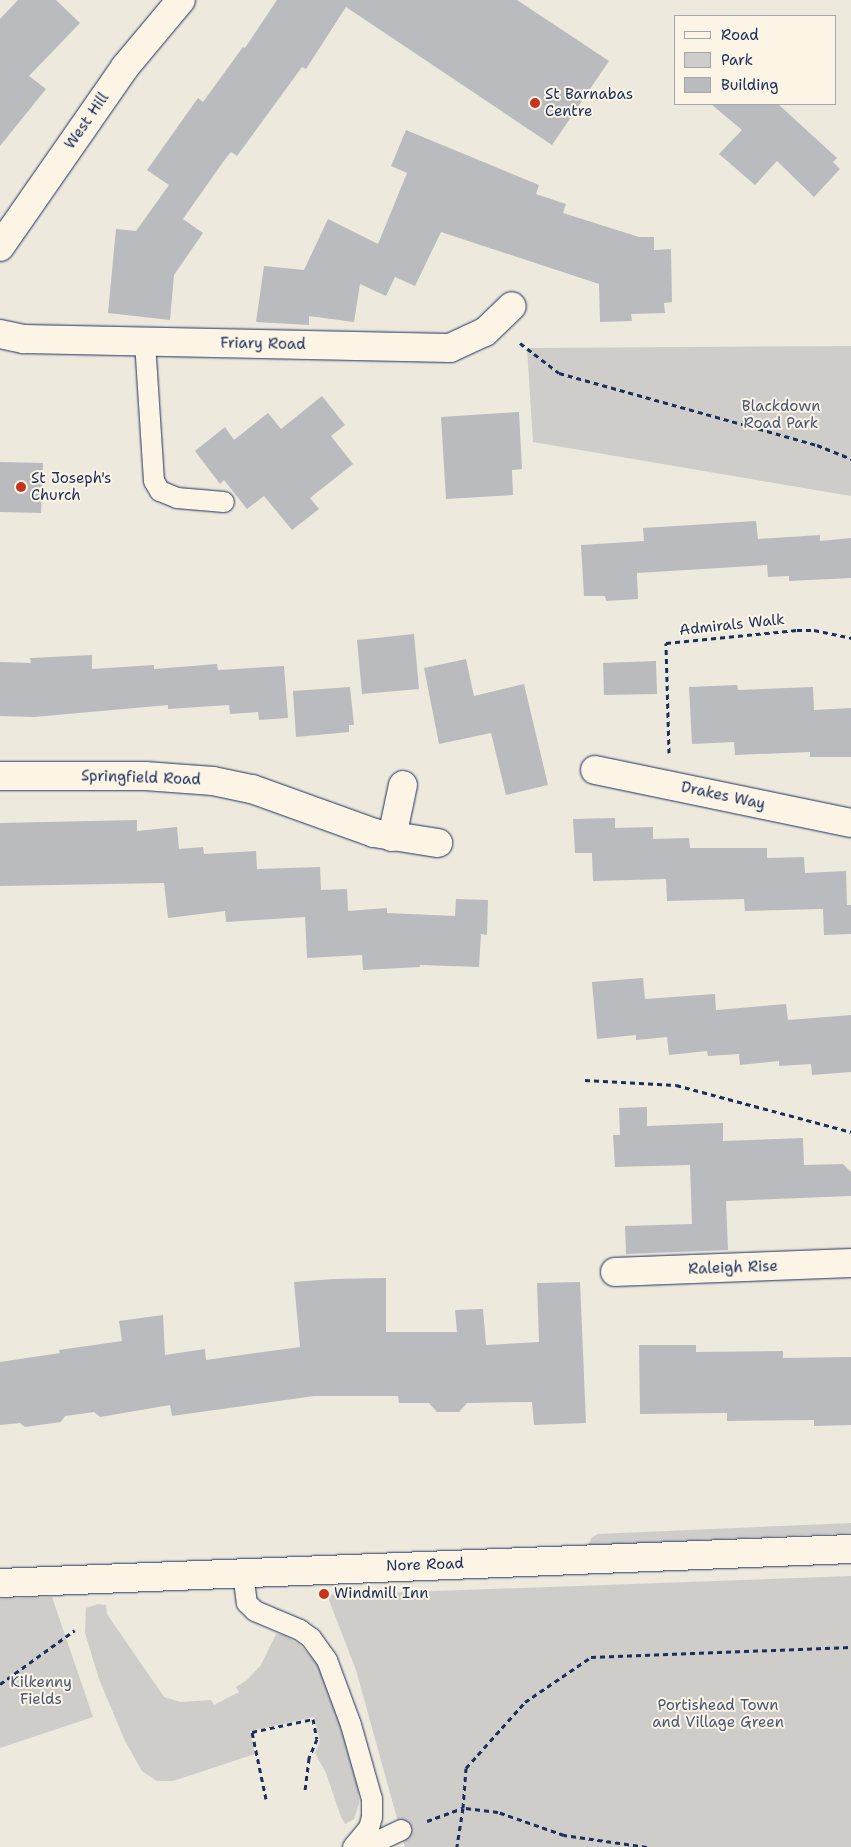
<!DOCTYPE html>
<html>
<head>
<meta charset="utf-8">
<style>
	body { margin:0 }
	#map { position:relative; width:851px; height:1847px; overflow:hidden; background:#eee9dd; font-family:"Shantell Sans",sans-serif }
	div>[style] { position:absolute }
	.green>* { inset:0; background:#cfcdca }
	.building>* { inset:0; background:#babbbe }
	.path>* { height:3px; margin-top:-1.5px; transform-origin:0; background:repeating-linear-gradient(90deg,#1b2f5e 0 5px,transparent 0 9px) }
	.roads { filter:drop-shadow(0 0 1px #1b2f5e) drop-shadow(0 0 1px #1b2f5e) }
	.lane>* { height:20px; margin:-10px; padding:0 10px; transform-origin:10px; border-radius:10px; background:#fcf5e5 }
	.street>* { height:28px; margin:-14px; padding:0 14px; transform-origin:14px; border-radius:14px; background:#fcf5e5 }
	.secondary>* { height:28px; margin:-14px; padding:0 14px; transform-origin:14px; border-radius:14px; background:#fcf5e5 }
	.dots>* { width:14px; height:14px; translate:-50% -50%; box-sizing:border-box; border:2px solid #fcf5e5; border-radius:50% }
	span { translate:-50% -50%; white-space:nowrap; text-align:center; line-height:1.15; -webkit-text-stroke:4px #fcf5e5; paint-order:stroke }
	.poi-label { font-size:15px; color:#1b2f5e }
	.left { translate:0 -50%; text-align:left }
	.street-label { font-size:15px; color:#1b2f5e }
	.park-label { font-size:15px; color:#485679 }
	.legend { position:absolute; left:674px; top:15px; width:162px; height:90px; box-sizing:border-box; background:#fcf5e5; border:1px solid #a2a6af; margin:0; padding:6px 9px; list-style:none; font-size:15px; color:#1b2f5e }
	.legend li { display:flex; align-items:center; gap:10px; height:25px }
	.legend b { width:25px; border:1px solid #a2a6af }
</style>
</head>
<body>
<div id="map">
	<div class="green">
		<div style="clip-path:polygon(851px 346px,851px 496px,533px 442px,527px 348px)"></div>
		<div style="clip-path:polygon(851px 1523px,851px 1533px,589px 1545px,591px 1538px,598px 1534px)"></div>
		<div style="clip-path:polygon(851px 1576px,851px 1847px,405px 1847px,356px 1670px,327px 1595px)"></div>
		<div style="clip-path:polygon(52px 1597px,93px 1717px,0 1748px,0 1599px)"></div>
		<div style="clip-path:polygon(98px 1604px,106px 1605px,107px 1614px,164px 1697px,181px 1702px,211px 1700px,214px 1705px,239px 1692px,236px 1687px,247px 1680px,261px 1665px,276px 1634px,284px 1635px,299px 1644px,318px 1664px,326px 1677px,358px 1785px,359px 1804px,354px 1819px,345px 1824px,341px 1817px,326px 1773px,315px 1753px,320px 1741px,314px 1717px,250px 1731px,255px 1754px,173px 1781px,157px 1781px,142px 1771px,125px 1741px,99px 1679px,85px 1633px,86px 1608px)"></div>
	</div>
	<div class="building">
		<div style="clip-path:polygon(18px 0,56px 0,80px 23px,29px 76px,46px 89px,0 146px,0 19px)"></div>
		<div style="clip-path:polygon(277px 0,517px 0,609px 61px,552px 145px,346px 7px,306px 69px,302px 67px,237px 156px,231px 152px,223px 162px,183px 219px,203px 233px,174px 275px,170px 320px,108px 313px,116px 229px,136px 231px,169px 185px,147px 170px,198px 98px,203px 102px,243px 47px,245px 48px)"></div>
		<div style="clip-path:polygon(711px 104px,778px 104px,837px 158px,833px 162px,840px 169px,814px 197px,777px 161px,755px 185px,719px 154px,742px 130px)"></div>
		<div style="clip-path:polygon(406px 130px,539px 185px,536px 194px,566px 204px,563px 213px,639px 237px,654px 237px,654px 250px,671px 249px,672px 302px,664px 303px,665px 313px,631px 314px,632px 321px,600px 322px,599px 284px,441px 232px,415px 286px,395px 277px,386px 296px,360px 284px,354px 322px,309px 316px,309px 325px,256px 322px,264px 266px,304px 270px,328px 219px,378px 244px,407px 173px,391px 166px)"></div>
		<div style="clip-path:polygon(322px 396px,345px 425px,331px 436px,353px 464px,310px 498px,319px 509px,292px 530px,264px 496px,247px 509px,224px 480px,220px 484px,195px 451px,225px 427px,234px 440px,268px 413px,281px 429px)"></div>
		<div style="clip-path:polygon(519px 412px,522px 469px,512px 470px,513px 495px,446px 499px,441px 417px)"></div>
		<div style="clip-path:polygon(0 462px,43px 463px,41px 513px,0 512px)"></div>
		<div style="clip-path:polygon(756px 521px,758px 539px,820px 535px,820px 541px,851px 538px,851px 578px,789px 581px,789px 576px,768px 577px,767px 565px,637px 573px,638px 599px,606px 601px,605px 596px,584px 596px,581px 545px,644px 541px,643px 528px)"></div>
		<div style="clip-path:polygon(414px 634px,419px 689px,362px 694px,357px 640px)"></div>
		<div style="clip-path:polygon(92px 655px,92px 669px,154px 665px,154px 669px,217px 664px,218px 670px,284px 666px,288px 718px,259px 720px,258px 712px,230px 714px,229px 705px,168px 709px,168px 705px,34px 717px,0 716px,0 662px,31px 663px,30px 658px)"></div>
		<div style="clip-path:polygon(466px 659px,474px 696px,524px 684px,548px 785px,506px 795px,491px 733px,439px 744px,424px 668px)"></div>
		<div style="clip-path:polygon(656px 661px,657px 694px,604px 695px,603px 663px)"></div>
		<div style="clip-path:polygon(737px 685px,738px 690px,813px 687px,814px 710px,851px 708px,851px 757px,810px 757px,810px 752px,735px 755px,734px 742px,692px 744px,689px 687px)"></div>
		<div style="clip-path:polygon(350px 687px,354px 725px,349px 725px,349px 732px,296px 737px,293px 691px)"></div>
		<div style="clip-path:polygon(615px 818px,615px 828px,653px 827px,653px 839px,689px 838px,690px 848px,767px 848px,767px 858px,804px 857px,805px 873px,846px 871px,847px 905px,851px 905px,851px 934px,824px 935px,823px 909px,745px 911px,744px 899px,667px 901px,666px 879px,593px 881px,592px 853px,575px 853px,573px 819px)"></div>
		<div style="clip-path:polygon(137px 820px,137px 831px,177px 827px,179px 849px,203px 847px,204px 854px,256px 851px,257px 869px,320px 867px,321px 890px,347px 889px,348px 911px,387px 908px,387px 913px,455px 916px,456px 899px,488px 900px,487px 935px,481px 934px,479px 967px,420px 965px,420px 967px,363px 970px,362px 955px,307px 958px,305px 917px,226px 922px,225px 911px,168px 918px,164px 883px,0 886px,0 823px)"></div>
		<div style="clip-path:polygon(643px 978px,645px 999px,715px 994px,716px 1010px,786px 1004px,788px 1020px,851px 1015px,851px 1072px,812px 1075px,811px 1064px,779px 1066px,779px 1061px,740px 1065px,739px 1054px,708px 1056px,707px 1051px,669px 1055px,667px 1037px,636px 1040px,636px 1035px,597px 1039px,592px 982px)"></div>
		<div style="clip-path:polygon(647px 1107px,647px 1126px,723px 1123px,723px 1141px,803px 1138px,804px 1165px,843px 1164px,851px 1172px,851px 1196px,726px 1201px,728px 1250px,626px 1254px,625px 1226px,692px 1224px,690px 1165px,615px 1167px,613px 1135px,620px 1135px,619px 1108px)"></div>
		<div style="clip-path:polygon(386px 1278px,386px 1332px,457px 1332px,455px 1310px,483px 1309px,486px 1345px,539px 1342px,537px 1283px,580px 1282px,586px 1423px,534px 1425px,532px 1402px,467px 1403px,459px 1412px,437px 1412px,429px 1403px,399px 1403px,398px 1396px,314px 1396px,172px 1416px,170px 1405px,100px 1417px,94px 1412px,65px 1416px,61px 1422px,25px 1427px,20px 1423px,0 1425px,0 1362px,60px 1353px,59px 1350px,122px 1341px,119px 1321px,163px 1315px,165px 1355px,205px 1349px,206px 1360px,300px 1347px,294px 1282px,333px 1279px)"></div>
		<div style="clip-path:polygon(639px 1345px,696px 1345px,696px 1352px,783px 1351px,783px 1358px,851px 1357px,851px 1425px,814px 1426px,814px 1420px,727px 1421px,727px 1413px,640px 1414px)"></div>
	</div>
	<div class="path">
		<div style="left:520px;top:343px;width:49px;rotate:37.6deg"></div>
		<div style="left:559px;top:373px;width:268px;rotate:15.6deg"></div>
		<div style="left:817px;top:445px;width:37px;rotate:22deg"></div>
		<div style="left:669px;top:753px;width:110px;rotate:-91.6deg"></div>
		<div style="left:666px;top:643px;width:132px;rotate:-5.7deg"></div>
		<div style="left:797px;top:630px;width:17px"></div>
		<div style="left:814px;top:630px;width:38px;rotate:12deg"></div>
		<div style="left:585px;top:1080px;width:91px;rotate:3.1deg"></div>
		<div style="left:676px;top:1085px;width:181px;rotate:15deg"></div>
		<div style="left:0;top:1684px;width:92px;rotate:-35.8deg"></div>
		<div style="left:266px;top:1799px;width:68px;rotate:-101.8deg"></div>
		<div style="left:252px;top:1732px;width:62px;rotate:-12deg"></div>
		<div style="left:313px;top:1719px;width:20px;rotate:79deg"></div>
		<div style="left:317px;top:1739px;width:21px;rotate:113deg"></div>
		<div style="left:309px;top:1758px;width:32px;rotate:97deg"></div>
		<div style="left:427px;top:1821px;width:38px;rotate:-20deg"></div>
		<div style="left:463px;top:1808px;width:39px;rotate:99deg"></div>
		<div style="left:647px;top:1847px;width:84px;rotate:-171.8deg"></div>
		<div style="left:564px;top:1835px;width:70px;rotate:-160.8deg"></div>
		<div style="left:498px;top:1812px;width:35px;rotate:-173deg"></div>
		<div style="left:463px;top:1808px;width:40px;rotate:-85.7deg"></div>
		<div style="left:466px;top:1768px;width:89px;rotate:-48.2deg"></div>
		<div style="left:525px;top:1702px;width:80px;rotate:-34.3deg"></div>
		<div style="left:591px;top:1657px;width:260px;rotate:-2.2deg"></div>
	</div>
	<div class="roads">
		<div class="lane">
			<div style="left:145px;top:342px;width:139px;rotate:86.3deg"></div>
			<div style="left:154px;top:481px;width:12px;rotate:59deg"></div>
			<div style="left:160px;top:491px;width:18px;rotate:22deg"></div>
			<div style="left:177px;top:498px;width:47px;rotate:4.9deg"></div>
			<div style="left:243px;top:1572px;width:31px;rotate:83deg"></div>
			<div style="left:247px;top:1603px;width:11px;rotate:45deg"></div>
			<div style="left:255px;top:1611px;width:49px;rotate:22.9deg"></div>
			<div style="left:300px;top:1630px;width:14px;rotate:36deg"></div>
			<div style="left:311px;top:1638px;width:27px;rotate:54deg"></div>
			<div style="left:327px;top:1660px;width:69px;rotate:69.7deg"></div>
			<div style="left:351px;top:1725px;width:77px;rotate:74.2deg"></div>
			<div style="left:372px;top:1799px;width:18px;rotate:90deg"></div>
			<div style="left:372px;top:1817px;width:11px;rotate:105deg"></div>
			<div style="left:369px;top:1828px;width:25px;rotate:130deg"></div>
			<div style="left:365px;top:1847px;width:40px;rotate:-25deg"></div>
		</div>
		<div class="street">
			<div style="left:0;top:334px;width:25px;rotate:12deg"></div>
			<div style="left:24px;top:339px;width:426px;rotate:1.2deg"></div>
			<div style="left:450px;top:348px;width:38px;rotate:-25deg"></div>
			<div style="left:485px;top:332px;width:37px;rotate:-44deg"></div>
			<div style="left:595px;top:770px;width:261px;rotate:11.7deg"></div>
			<div style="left:0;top:776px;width:145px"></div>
			<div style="left:145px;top:776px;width:68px;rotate:4.2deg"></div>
			<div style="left:213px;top:781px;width:40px;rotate:12deg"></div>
			<div style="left:252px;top:789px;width:130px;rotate:19.8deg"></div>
			<div style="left:374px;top:833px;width:65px;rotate:8.9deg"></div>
			<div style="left:392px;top:837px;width:53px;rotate:-78.1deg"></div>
			<div style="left:615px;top:1272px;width:236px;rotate:-2.2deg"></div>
		</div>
		<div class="secondary">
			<div style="left:0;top:247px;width:219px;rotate:-55.2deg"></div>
			<div style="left:125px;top:67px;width:87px;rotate:-50.1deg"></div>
			<div style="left:0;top:1583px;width:852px;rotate:-2.29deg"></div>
		</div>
	</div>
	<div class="dots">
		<div style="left:535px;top:103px;background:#c8321e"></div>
		<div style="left:21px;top:487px;background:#c8321e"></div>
		<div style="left:324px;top:1594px;background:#c8321e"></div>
	</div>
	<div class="poi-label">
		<span class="left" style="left:545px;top:103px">St Barnabas<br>Centre</span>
		<span class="left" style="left:31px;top:487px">St Joseph's<br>Church</span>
		<span class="left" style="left:334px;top:1594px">Windmill Inn</span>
	</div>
	<div class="street-label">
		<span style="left:87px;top:121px;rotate:-55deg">West Hill</span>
		<span style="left:263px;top:344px;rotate:1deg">Friary Road</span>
		<span style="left:732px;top:625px;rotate:-6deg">Admirals Walk</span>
		<span style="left:141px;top:778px;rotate:2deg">Springfield Road</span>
		<span style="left:723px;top:796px;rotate:12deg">Drakes Way</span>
		<span style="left:733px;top:1268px;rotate:-2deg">Raleigh Rise</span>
		<span style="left:425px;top:1565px;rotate:-2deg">Nore Road</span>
	</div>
	<div class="park-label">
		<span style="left:781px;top:415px">Blackdown<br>Road Park</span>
		<span style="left:41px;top:1691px">Kilkenny<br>Fields</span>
		<span style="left:718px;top:1714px">Portishead Town<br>and Village Green</span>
	</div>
	<ul class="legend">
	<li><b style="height:6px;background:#fcf5e5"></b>Road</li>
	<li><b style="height:14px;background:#cfcdca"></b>Park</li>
	<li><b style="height:14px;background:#babbbe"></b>Building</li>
	</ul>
</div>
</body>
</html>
